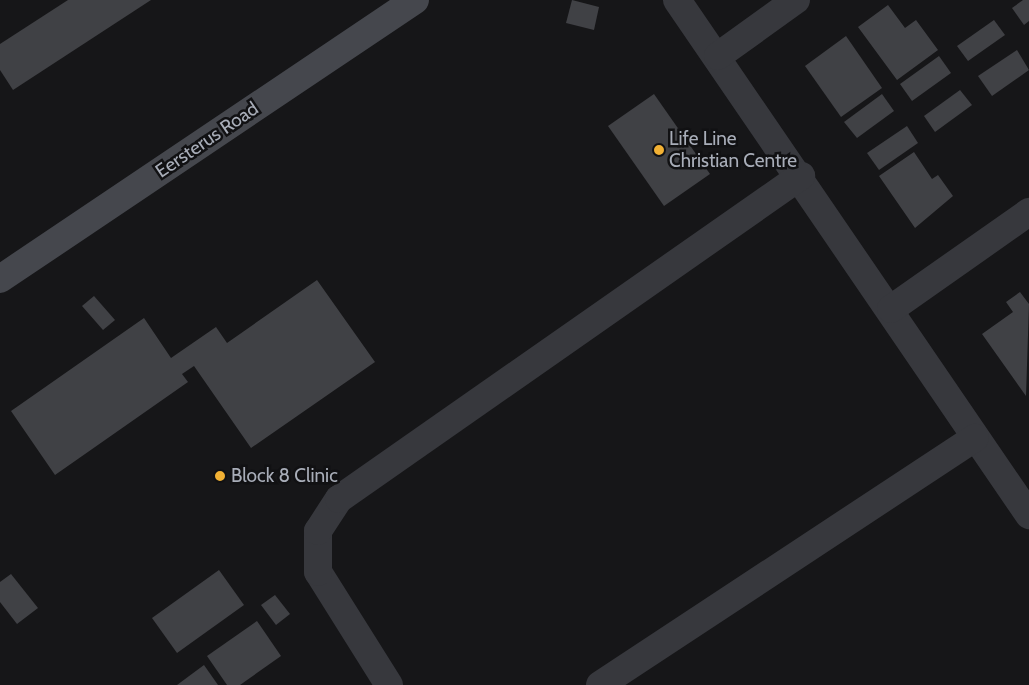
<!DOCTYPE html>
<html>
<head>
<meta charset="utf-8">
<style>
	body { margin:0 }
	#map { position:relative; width:1029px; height:685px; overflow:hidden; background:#161618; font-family:Cabin,sans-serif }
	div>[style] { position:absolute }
	.building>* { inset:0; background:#404145 }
	.street>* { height:28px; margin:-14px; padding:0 14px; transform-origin:14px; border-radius:14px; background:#37383d }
	.secondary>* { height:28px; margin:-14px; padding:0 14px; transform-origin:14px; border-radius:14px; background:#45474d }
	.dots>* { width:14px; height:14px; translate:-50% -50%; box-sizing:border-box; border:2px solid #111113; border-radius:50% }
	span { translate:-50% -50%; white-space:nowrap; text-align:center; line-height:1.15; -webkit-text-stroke:5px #111113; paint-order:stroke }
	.poi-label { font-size:19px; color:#a8adb8 }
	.left { translate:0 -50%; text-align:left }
	.street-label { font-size:19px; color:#a8adb8 }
</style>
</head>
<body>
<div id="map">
	<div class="building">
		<div style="clip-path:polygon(68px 0,151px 0,13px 90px,0 70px,0 44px)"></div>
		<div style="clip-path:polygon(572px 0,599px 7px,594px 30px,566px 23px)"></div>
		<div style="clip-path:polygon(1023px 0,1029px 0,1029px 21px,1024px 25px,1012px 8px)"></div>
		<div style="clip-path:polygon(888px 5px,905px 28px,916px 20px,938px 50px,897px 80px,858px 27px)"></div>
		<div style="clip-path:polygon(994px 20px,1005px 35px,968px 61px,957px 46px)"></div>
		<div style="clip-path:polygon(846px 36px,882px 88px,841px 117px,805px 66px)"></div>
		<div style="clip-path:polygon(1017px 50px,1029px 70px,992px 96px,978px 76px)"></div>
		<div style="clip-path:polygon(939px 56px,951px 73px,912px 101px,900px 84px)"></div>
		<div style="clip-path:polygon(960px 90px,972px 105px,935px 132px,924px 116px)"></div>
		<div style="clip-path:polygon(654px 94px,710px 174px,664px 206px,608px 126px)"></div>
		<div style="clip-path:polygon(882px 94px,894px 111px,857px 138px,844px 122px)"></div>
		<div style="clip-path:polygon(907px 126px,918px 143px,879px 170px,867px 153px)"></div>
		<div style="clip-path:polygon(914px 152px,932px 179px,938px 175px,953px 196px,915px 228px,879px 176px)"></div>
		<div style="clip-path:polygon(317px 280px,375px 362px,251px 448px,194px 366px,182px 374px,188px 382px,55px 475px,11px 411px,144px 318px,171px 358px,216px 327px,227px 343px)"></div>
		<div style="clip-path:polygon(1020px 292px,1029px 304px,1026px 396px,982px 334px,1013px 312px,1006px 302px)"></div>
		<div style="clip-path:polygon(94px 296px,115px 320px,103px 330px,82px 306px)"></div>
		<div style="clip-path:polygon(219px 570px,244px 605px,177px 653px,152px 618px)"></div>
		<div style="clip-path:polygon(11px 574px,38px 608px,17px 624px,0 602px,0 582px)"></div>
		<div style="clip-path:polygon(275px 595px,290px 614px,276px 625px,261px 605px)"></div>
		<div style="clip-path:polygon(257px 621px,281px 656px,240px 685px,227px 685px,207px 656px)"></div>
		<div style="clip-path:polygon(204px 665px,218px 685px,177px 685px)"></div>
	</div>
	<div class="street">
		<div style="left:677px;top:0;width:624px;rotate:55.65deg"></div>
		<div style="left:718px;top:56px;width:96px;rotate:-35.7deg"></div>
		<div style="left:891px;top:309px;width:169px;rotate:-35.1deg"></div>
		<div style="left:389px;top:685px;width:133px;rotate:-122.1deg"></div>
		<div style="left:318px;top:572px;width:41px;rotate:-90deg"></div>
		<div style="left:318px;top:531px;width:38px;rotate:-57deg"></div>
		<div style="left:339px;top:499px;width:564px;rotate:-34.96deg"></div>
		<div style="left:600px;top:685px;width:449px;rotate:-33.4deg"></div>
	</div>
	<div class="secondary">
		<div style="left:0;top:279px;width:500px;rotate:-33.91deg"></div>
	</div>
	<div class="dots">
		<div style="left:659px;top:150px;background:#f2b134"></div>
		<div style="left:220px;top:476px;background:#f2b134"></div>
	</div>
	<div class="poi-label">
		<span class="left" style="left:669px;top:150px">Life Line<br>Christian Centre</span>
		<span class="left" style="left:231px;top:476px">Block 8 Clinic</span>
	</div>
	<div class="street-label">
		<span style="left:207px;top:140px;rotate:-34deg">Eersterus Road</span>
	</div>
</div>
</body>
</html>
